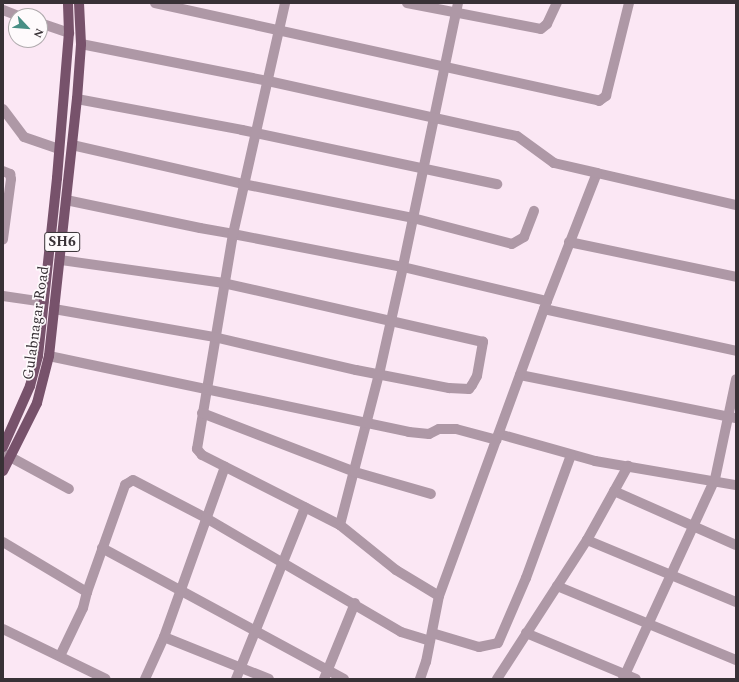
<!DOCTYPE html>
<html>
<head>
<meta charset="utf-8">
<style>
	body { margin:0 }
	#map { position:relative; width:739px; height:682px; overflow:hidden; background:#fbe7f4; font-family:Spectral,serif }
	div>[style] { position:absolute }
	.minor>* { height:10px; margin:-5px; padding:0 5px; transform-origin:5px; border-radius:5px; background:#ae98a6 }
	.primary>* { height:10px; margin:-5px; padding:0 5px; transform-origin:5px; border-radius:5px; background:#77526b }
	span { translate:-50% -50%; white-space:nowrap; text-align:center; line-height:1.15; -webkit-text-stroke:3.5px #fefafc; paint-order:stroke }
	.shield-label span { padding:1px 3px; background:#fefafc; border:1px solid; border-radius:3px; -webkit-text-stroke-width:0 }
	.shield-label { font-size:14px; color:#383136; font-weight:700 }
	.street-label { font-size:15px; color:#383136 }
	.frame { position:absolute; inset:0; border:4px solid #383136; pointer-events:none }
	.north { position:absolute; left:8px; top:8px; width:40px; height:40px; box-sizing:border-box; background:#fefafc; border:1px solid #afaaad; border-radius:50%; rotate:116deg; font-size:11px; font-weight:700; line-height:16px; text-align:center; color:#383136 }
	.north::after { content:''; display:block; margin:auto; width:14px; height:18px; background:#488e85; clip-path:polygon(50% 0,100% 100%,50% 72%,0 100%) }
</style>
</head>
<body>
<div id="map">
	<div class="minor">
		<div style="left:155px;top:3px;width:455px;rotate:12.4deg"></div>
		<div style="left:599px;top:101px;width:9px;rotate:-36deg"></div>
		<div style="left:606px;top:96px;width:96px;rotate:-76.1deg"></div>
		<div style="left:407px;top:3px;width:136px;rotate:11deg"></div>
		<div style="left:541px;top:29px;width:8px;rotate:-40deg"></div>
		<div style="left:547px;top:24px;width:23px;rotate:-65deg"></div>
		<div style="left:458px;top:3px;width:270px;rotate:101.8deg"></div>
		<div style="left:403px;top:267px;width:148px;rotate:13.3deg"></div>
		<div style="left:547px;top:301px;width:137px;rotate:-68.7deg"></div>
		<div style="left:597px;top:173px;width:143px;rotate:13deg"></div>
		<div style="left:3px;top:10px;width:17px;rotate:21deg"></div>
		<div style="left:40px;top:23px;width:31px;rotate:19deg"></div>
		<div style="left:81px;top:44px;width:191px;rotate:11.2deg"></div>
		<div style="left:268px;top:81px;width:255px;rotate:12.5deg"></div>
		<div style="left:517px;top:136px;width:46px;rotate:36.1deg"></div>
		<div style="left:554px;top:163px;width:44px;rotate:13.1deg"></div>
		<div style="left:77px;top:99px;width:168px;rotate:10.6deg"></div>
		<div style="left:242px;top:130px;width:261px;rotate:12deg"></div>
		<div style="left:3px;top:109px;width:35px;rotate:53deg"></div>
		<div style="left:24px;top:137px;width:37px;rotate:19deg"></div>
		<div style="left:72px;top:145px;width:175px;rotate:12.8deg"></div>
		<div style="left:243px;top:184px;width:173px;rotate:11.3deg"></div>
		<div style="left:413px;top:218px;width:102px;rotate:14.7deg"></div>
		<div style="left:512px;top:244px;width:14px;rotate:-30deg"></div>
		<div style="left:524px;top:237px;width:28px;rotate:-69deg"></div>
		<div style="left:3px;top:171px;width:8px;rotate:23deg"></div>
		<div style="left:10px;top:174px;width:5px;rotate:79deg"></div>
		<div style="left:11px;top:179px;width:61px;rotate:97.6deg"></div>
		<div style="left:66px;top:200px;width:137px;rotate:11.8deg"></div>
		<div style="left:200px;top:228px;width:34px;rotate:10deg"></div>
		<div style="left:233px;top:234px;width:173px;rotate:11deg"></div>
		<div style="left:403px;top:267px;width:110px;rotate:102.6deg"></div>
		<div style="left:379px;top:374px;width:156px;rotate:104.5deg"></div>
		<div style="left:340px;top:525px;width:155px;rotate:-153.1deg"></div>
		<div style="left:202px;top:455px;width:8px;rotate:-130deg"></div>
		<div style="left:197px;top:449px;width:218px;rotate:-80.5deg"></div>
		<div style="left:233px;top:234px;width:237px;rotate:-77.3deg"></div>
		<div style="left:569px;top:242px;width:171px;rotate:11.8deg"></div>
		<div style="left:3px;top:296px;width:41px;rotate:8.3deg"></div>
		<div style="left:54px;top:309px;width:162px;rotate:9.9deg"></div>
		<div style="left:214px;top:337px;width:146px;rotate:13.1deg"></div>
		<div style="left:356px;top:370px;width:95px;rotate:11deg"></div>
		<div style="left:449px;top:388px;width:20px;rotate:3deg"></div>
		<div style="left:469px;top:389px;width:5px;rotate:-53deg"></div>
		<div style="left:472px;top:385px;width:10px;rotate:-61deg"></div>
		<div style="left:477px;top:376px;width:35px;rotate:-80deg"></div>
		<div style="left:483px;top:342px;width:266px;rotate:-167.2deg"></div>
		<div style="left:224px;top:283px;width:166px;rotate:-172deg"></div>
		<div style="left:544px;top:309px;width:197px;rotate:12.3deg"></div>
		<div style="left:49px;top:356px;width:368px;rotate:11.9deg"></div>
		<div style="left:409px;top:432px;width:20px;rotate:6deg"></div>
		<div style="left:429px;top:434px;width:11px;rotate:-27deg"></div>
		<div style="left:439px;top:429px;width:17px"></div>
		<div style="left:456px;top:429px;width:42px;rotate:15deg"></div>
		<div style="left:520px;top:375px;width:220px;rotate:11.3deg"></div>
		<div style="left:202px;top:413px;width:164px;rotate:21.1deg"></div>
		<div style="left:355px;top:472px;width:79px;rotate:16.1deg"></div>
		<div style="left:499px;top:434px;width:100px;rotate:15.7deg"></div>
		<div style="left:595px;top:461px;width:143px;rotate:9.7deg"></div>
		<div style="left:3px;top:453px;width:75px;rotate:28.6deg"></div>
		<div style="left:614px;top:491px;width:133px;rotate:23.9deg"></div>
		<div style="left:340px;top:525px;width:72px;rotate:38.8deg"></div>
		<div style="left:396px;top:570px;width:50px;rotate:31.2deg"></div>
		<div style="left:587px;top:540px;width:161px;rotate:22.6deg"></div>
		<div style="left:3px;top:542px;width:98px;rotate:30.8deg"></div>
		<div style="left:87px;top:592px;width:114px;rotate:-70.4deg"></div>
		<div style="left:125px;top:485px;width:9px;rotate:-32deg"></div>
		<div style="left:133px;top:480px;width:82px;rotate:27.5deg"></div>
		<div style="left:206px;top:518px;width:226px;rotate:30.3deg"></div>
		<div style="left:401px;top:632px;width:30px;rotate:17deg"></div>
		<div style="left:102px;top:548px;width:275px;rotate:28.4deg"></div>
		<div style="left:557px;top:586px;width:194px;rotate:22.5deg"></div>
		<div style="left:3px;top:629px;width:114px;rotate:25.9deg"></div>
		<div style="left:432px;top:633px;width:49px;rotate:16.6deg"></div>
		<div style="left:479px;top:647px;width:19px;rotate:-12deg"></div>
		<div style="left:498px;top:643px;width:71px;rotate:-66.7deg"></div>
		<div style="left:526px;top:578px;width:131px;rotate:-69.9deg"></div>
		<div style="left:526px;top:633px;width:119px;rotate:22.7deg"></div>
		<div style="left:164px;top:637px;width:113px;rotate:21.8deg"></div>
		<div style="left:60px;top:656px;width:53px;rotate:-64.4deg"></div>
		<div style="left:83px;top:608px;width:16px;rotate:-76deg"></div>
		<div style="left:145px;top:679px;width:46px;rotate:-65.7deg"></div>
		<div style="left:164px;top:637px;width:181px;rotate:-70.3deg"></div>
		<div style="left:236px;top:679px;width:185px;rotate:-68.1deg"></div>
		<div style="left:324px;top:679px;width:82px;rotate:-67.8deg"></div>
		<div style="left:420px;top:679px;width:18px;rotate:-71deg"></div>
		<div style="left:426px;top:662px;width:67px;rotate:-78.9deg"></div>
		<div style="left:439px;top:596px;width:314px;rotate:-69.9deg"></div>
		<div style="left:497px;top:679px;width:166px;rotate:-57.1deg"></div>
		<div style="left:587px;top:540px;width:85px;rotate:-61deg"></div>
		<div style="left:623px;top:679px;width:220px;rotate:-65.3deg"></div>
		<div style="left:715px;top:479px;width:102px;rotate:-78.1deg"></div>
	</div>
	<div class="primary">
		<div style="left:3px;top:447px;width:67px;rotate:-66.1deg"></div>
		<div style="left:30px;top:386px;width:31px;rotate:-75deg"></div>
		<div style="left:38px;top:356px;width:179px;rotate:-83.9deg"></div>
		<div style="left:57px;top:178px;width:145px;rotate:-85.3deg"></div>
		<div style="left:69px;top:33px;width:30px;rotate:-92deg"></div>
		<div style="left:3px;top:471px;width:76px;rotate:-63.4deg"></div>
		<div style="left:37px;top:403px;width:49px;rotate:-75.7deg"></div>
		<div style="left:49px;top:356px;width:259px;rotate:-83.8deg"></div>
		<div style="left:77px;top:99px;width:55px;rotate:-85.8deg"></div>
		<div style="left:81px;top:44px;width:41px;rotate:-92.8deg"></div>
	</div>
	<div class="shield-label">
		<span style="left:62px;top:242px">SH6</span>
	</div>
	<div class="street-label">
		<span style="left:36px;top:323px;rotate:-82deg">Gulabnagar Road</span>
	</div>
	<div class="frame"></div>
	<div class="north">N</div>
</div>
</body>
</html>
